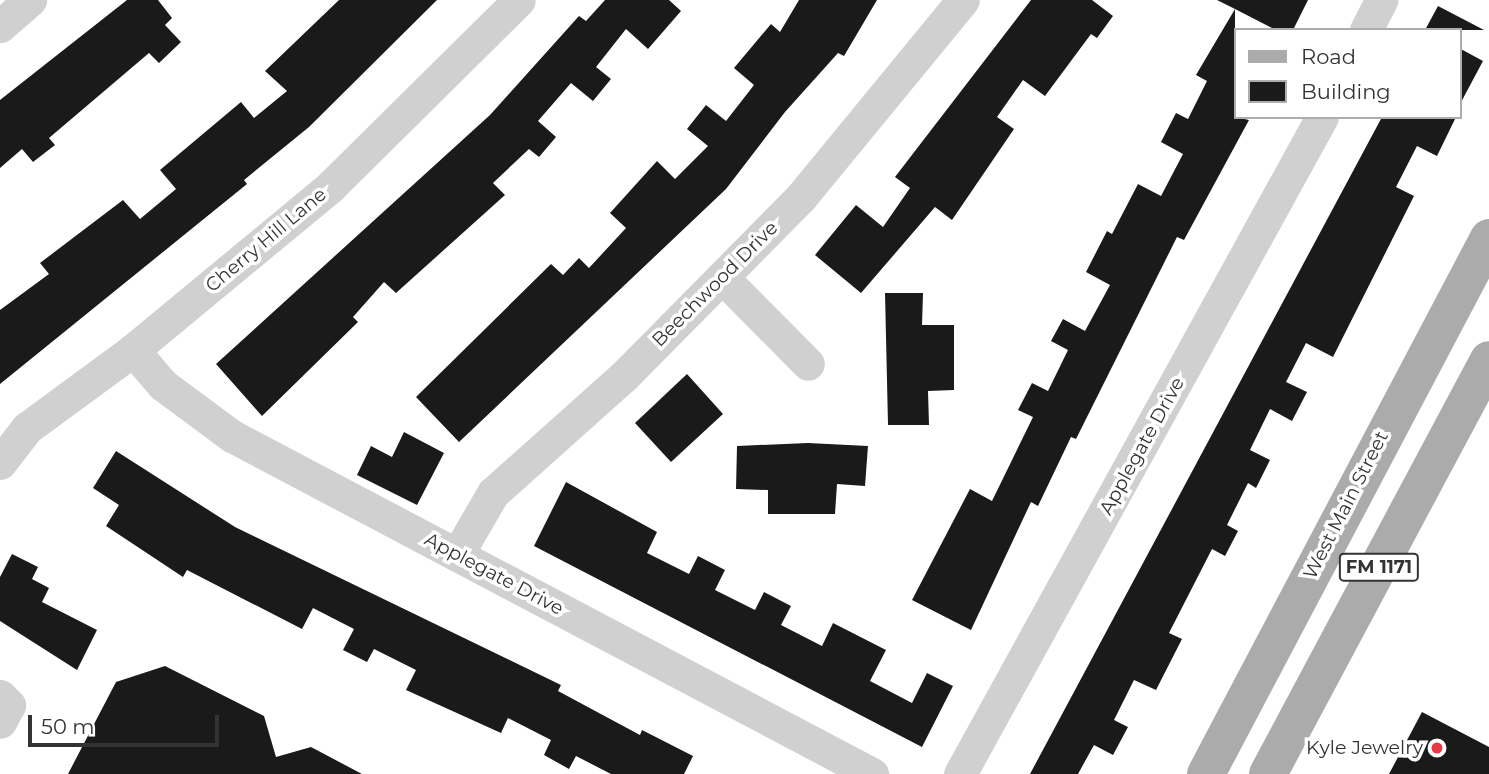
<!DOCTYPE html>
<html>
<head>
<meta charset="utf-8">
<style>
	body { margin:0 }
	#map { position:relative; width:1489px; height:774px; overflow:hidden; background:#fff; font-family:Montserrat,sans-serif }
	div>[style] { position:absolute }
	.building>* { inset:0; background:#1a1a1a }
	.minor>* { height:33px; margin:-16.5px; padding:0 16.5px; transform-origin:16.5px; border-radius:16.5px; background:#d0d0d0 }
	.major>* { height:38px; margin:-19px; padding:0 19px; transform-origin:19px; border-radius:19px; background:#ababab }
	.dots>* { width:19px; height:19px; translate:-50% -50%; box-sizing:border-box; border:4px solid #fff; border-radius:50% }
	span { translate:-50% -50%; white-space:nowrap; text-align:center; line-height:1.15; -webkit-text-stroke:7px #fff; paint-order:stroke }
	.shield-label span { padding:2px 5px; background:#fff; border:2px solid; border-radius:5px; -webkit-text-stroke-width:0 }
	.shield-label { font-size:18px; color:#333; font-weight:700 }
	.street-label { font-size:19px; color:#333 }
	.poi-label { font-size:19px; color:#333 }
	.right { translate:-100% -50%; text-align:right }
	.legend { position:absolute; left:1234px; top:28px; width:228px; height:91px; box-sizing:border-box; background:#fff; border:2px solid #adadad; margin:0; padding:9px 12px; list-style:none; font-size:21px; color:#333 }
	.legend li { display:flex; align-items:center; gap:14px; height:35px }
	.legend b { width:35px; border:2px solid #adadad }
	.scale { position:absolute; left:28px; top:715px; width:191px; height:32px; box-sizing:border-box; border:4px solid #333; border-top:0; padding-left:9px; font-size:21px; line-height:24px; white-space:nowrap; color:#333; -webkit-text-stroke:5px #fff; paint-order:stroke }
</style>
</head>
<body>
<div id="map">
	<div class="building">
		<div style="clip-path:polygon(127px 0,158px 0,172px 18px,165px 25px,181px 42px,159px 63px,149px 53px,49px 138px,55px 145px,33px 162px,22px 149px,0 168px,0 100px)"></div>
		<div style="clip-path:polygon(339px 0,437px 0,309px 127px,244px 180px,247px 184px,0 384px,0 310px,49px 274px,40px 263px,123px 200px,140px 219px,176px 189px,160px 170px,241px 102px,254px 118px,287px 91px,265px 71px)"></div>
		<div style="clip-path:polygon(605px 0,669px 0,681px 11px,648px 49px,626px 29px,596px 67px,611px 79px,593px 101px,571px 83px,538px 121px,556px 137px,539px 157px,529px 149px,493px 183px,505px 195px,396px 293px,384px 282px,353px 317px,358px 322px,262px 416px,216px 364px,490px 115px,579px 16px,586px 21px)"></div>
		<div style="clip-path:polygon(799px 0,877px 0,844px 56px,838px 53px,785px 112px,726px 189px,459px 442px,416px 397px,551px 264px,563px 275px,579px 258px,589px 268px,626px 228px,610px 213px,657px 161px,675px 179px,708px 146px,687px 129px,706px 105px,726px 121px,754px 85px,734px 68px,771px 24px,780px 32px)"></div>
		<div style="clip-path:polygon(1031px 0,1092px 0,1113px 16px,1097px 38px,1091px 34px,1045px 96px,1023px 80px,997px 117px,1014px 129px,952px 220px,935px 207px,861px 293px,815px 255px,856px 205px,883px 227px,910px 188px,895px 177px)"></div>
		<div style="clip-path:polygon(1217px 0,1308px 0,1293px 30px,1276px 30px,1235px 9px,1235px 117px,1249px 120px,1184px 240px,1177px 237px,1076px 439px,1071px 437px,1038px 506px,1031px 502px,971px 630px,912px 600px,970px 489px,992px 501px,1033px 417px,1018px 410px,1032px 383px,1048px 391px,1068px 350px,1051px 341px,1063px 319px,1085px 331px,1110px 285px,1086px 272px,1107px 231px,1112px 234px,1138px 184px,1161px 196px,1183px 154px,1161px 142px,1176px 113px,1188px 119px,1207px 81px,1196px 75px,1235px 9px)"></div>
		<div style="clip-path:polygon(1438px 6px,1484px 30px,1425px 30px)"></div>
		<div style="clip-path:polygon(1459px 48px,1483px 61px,1459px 106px)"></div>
		<div style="clip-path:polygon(1382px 117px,1456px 117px,1437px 156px,1417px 146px,1396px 187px,1414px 196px,1333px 357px,1306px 343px,1286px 382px,1307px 392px,1292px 421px,1270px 409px,1250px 450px,1270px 460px,1256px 488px,1248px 483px,1227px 525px,1238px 531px,1225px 556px,1212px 549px,1169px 633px,1182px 639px,1156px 690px,1134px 680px,1114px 720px,1128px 727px,1113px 755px,1094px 745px,1078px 774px,1030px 774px)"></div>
		<div style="clip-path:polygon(885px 293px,923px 293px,922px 325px,954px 325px,954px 390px,928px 391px,929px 425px,888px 425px)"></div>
		<div style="clip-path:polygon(687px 374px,723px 414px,671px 462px,635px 423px)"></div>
		<div style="clip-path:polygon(404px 432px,444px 453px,417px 505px,357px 475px,371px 446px,392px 457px)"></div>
		<div style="clip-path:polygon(808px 443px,868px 446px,865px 486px,837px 484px,835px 514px,768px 514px,768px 490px,736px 489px,737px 446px)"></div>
		<div style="clip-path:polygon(116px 451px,235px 527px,561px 685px,558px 691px,640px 735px,642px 730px,693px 756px,684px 774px,611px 774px,576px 756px,569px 769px,544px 755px,551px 740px,508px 718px,501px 733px,406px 690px,416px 670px,374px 649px,367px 662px,343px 650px,354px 629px,313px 608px,302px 629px,187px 570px,183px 577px,106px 526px,119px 505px,93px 488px)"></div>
		<div style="clip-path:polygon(566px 482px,657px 532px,647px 553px,689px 574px,698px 556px,725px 570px,715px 590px,755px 610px,764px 592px,791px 606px,781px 625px,822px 646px,833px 623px,886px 650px,870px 681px,912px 703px,927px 673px,953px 686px,922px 747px,534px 546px)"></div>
		<div style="clip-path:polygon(12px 554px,38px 567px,32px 579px,49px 588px,42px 602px,97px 630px,77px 670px,0 621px,0 577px)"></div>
		<div style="clip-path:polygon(165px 666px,264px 716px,276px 757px,311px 747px,362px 774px,68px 774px,116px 682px)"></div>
		<div style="clip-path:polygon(1422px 712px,1489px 747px,1489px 774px,1389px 774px)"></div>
	</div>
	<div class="minor">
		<div style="left:0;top:26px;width:40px;rotate:-41deg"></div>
		<div style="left:1366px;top:30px;width:34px;rotate:-63deg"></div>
		<div style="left:722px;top:277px;width:122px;rotate:45.3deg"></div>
		<div style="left:133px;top:350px;width:46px;rotate:49.4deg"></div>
		<div style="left:163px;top:385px;width:86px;rotate:36.5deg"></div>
		<div style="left:232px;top:436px;width:724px;rotate:27.84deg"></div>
		<div style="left:0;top:463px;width:44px;rotate:-52.4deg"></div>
		<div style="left:27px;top:428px;width:132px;rotate:-36.3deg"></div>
		<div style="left:133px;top:350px;width:257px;rotate:-39.6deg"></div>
		<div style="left:331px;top:186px;width:264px;rotate:-44.7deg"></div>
		<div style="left:457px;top:555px;width:72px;rotate:-59.9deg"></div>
		<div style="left:493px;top:493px;width:176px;rotate:-41.8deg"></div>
		<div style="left:624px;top:376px;width:252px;rotate:-45.3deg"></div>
		<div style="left:801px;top:197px;width:255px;rotate:-50.6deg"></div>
		<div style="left:0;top:696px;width:13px;rotate:45deg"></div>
		<div style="left:9px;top:705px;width:19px;rotate:118deg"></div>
		<div style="left:960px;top:774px;width:750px;rotate:-61.15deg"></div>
	</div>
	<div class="major">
		<div style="left:1206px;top:774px;width:606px;rotate:-62.17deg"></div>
		<div style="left:1268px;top:774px;width:469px;rotate:-61.9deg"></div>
	</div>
	<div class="dots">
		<div style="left:1437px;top:748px;background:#e63946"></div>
	</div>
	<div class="shield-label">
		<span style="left:1379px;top:567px">FM 1171</span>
	</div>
	<div class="street-label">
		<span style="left:266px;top:240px;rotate:-40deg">Cherry Hill Lane</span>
		<span style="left:715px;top:284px;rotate:-45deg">Beechwood Drive</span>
		<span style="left:1142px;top:446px;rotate:-61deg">Applegate Drive</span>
		<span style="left:1346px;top:505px;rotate:-63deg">West Main Street</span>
		<span style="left:494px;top:574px;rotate:28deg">Applegate Drive</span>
	</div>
	<div class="poi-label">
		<span class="right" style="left:1423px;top:748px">Kyle Jewelry</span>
	</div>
	<ul class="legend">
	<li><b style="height:9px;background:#ababab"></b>Road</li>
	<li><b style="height:19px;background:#1a1a1a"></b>Building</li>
	</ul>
	<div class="scale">50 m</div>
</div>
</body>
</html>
